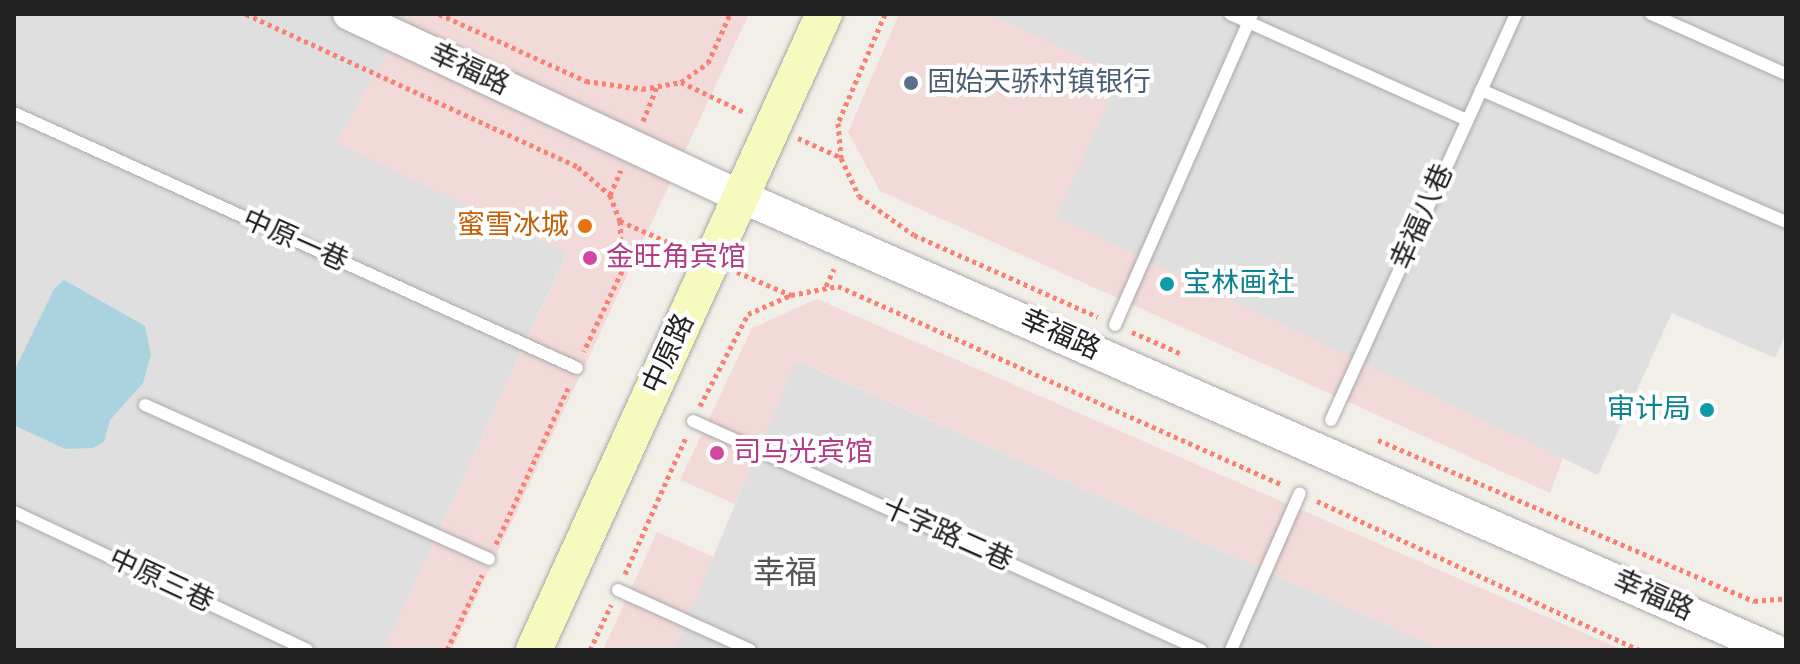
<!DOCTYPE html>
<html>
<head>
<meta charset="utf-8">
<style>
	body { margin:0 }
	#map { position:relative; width:1800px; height:664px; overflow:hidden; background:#f2efe9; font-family:"Alegreya Sans","Noto Sans SC",sans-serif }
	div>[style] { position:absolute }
	.residential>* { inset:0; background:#e0dfdf }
	.commercial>* { inset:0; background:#f2dad9 }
	.water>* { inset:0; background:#aad3df }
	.path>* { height:5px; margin-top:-2.5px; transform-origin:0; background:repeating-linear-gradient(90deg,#fa8072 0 4px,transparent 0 8px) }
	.roads { filter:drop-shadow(0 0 2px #a9a9a9) drop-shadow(0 0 2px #a9a9a9) }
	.service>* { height:12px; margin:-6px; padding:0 6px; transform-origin:6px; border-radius:6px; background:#fff }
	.tertiary>* { height:32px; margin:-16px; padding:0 16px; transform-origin:16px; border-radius:16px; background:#fff }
	.secondary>* { height:36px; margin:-18px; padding:0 18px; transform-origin:18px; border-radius:18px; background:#f7fabf }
	.dots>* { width:22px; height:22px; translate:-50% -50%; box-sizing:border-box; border:4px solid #fff; border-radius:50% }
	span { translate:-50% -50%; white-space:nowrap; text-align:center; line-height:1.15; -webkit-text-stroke:8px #fff; paint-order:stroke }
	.street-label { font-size:28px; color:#222 }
	.service-label { font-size:28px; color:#4e5e75 }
	.left { translate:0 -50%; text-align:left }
	.food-label { font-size:28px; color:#c56008 }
	.right { translate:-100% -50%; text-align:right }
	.hotel-label { font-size:28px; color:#b23c85 }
	.culture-label { font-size:28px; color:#0d838f }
	.quarter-label { font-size:32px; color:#555 }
	.frame { position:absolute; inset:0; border:16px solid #222; pointer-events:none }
</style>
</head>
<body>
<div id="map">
	<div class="residential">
		<div style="clip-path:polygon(14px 14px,409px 14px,337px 142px,567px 253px,384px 650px,14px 650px)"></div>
		<div style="clip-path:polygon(988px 14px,1786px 14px,1786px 334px,1775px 358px,1672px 313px,1598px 475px,1055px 217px,1120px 75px)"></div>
		<div style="clip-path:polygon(796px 360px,1443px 650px,674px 650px)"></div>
	</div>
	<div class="commercial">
		<div style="clip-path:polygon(409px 14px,749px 14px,452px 650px,384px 650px,567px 254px,337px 142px)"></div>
		<div style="clip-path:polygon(899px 14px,988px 14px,1121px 75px,1056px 217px,1563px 458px,1550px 493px,880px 191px,848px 132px)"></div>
		<div style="clip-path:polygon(817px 299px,1623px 650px,1443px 650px,797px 360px,735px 504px,680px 480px,752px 328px)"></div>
		<div style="clip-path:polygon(657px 532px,714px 557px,674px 650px,603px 650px)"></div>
	</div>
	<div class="water">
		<div style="clip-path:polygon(64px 280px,145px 326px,151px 355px,143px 383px,110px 420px,104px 442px,93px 448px,65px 449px,14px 425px,14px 371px,54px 289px)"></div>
	</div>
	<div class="path">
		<div style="left:246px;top:14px;width:366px;rotate:24.7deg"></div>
		<div style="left:578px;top:167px;width:43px;rotate:41.2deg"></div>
		<div style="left:610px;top:195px;width:28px;rotate:69deg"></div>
		<div style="left:620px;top:221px;width:50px;rotate:87.7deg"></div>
		<div style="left:622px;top:271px;width:89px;rotate:115.4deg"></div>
		<div style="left:439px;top:14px;width:162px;rotate:24.5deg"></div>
		<div style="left:586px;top:81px;width:57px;rotate:8.1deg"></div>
		<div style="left:642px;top:89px;width:40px;rotate:-10deg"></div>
		<div style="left:681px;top:82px;width:33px;rotate:-35deg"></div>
		<div style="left:708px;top:63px;width:54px;rotate:-65.8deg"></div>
		<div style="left:885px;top:14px;width:119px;rotate:113.3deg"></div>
		<div style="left:838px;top:123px;width:35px;rotate:85deg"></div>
		<div style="left:841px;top:158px;width:42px;rotate:64.7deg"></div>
		<div style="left:859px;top:196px;width:67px;rotate:35.3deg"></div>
		<div style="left:914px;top:235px;width:201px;rotate:24deg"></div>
		<div style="left:681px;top:82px;width:72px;rotate:25.5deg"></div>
		<div style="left:643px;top:121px;width:38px;rotate:-68deg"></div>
		<div style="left:798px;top:138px;width:46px;rotate:24.3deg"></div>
		<div style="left:610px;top:195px;width:27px;rotate:-66deg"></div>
		<div style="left:620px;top:221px;width:70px;rotate:23.6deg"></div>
		<div style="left:737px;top:272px;width:59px;rotate:23.1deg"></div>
		<div style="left:826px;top:286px;width:19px;rotate:-65deg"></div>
		<div style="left:1132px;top:332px;width:55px;rotate:23.7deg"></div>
		<div style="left:700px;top:406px;width:104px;rotate:-62.4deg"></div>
		<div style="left:748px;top:314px;width:47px;rotate:-23.8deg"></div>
		<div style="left:791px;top:295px;width:48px;rotate:-10.8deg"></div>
		<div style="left:838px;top:286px;width:487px;rotate:24.1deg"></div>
		<div style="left:1378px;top:440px;width:409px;rotate:23.2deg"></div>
		<div style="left:1754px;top:601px;width:32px;rotate:-5deg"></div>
		<div style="left:1317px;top:501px;width:355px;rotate:24.8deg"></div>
		<div style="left:496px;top:544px;width:174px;rotate:-65.2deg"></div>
		<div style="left:625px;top:574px;width:150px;rotate:-66deg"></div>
		<div style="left:447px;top:650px;width:83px;rotate:-65deg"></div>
		<div style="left:590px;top:650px;width:50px;rotate:-65deg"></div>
	</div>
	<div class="roads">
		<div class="service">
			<div style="left:1230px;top:14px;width:260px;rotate:24.1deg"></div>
			<div style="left:1651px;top:14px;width:148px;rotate:24deg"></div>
			<div style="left:1481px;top:90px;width:332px;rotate:23.4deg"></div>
			<div style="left:14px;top:113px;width:618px;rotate:24.37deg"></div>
			<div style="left:1115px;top:325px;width:340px;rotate:-66.2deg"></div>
			<div style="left:145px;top:405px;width:377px;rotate:24.1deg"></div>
			<div style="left:1331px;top:420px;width:446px;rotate:-65.5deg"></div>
			<div style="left:693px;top:421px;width:557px;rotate:24.27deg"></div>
			<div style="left:14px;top:512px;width:324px;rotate:25.2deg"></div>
			<div style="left:618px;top:590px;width:145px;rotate:24.4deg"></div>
			<div style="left:1231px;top:650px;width:171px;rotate:-66.3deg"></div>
		</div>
		<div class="tertiary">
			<div style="left:349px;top:14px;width:434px;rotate:25deg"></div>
			<div style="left:742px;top:197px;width:1127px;rotate:23.7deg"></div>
		</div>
		<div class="secondary">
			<div style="left:534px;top:650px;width:699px;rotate:-65.49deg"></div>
		</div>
	</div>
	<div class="dots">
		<div style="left:911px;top:83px;background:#5c6f8a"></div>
		<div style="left:585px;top:226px;background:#e8710a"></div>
		<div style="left:590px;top:258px;background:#d1479c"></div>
		<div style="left:1167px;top:284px;background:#0f9aa8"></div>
		<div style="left:1707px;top:410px;background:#0f9aa8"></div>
		<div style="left:717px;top:453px;background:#d1479c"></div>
	</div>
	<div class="street-label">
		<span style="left:469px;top:70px;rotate:25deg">幸福路</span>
		<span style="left:1423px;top:217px;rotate:-66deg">幸福八巷</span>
		<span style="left:295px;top:241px;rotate:24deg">中原一巷</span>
		<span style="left:1060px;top:335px;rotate:24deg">幸福路</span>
		<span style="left:669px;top:354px;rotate:-65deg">中原路</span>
		<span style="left:947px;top:535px;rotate:24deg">十字路二巷</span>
		<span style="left:161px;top:581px;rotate:25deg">中原三巷</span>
		<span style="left:1653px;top:596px;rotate:24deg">幸福路</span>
	</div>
	<div class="service-label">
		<span class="left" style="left:927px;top:83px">固始天骄村镇银行</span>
	</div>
	<div class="food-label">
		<span class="right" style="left:569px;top:226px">蜜雪冰城</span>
	</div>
	<div class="hotel-label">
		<span class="left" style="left:606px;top:258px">金旺角宾馆</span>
		<span class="left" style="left:733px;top:453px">司马光宾馆</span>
	</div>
	<div class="culture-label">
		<span class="left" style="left:1183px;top:284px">宝林画社</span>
		<span class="right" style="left:1691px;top:410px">审计局</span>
	</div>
	<div class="quarter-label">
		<span style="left:785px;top:573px">幸福</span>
	</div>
	<div class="frame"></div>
</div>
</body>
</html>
